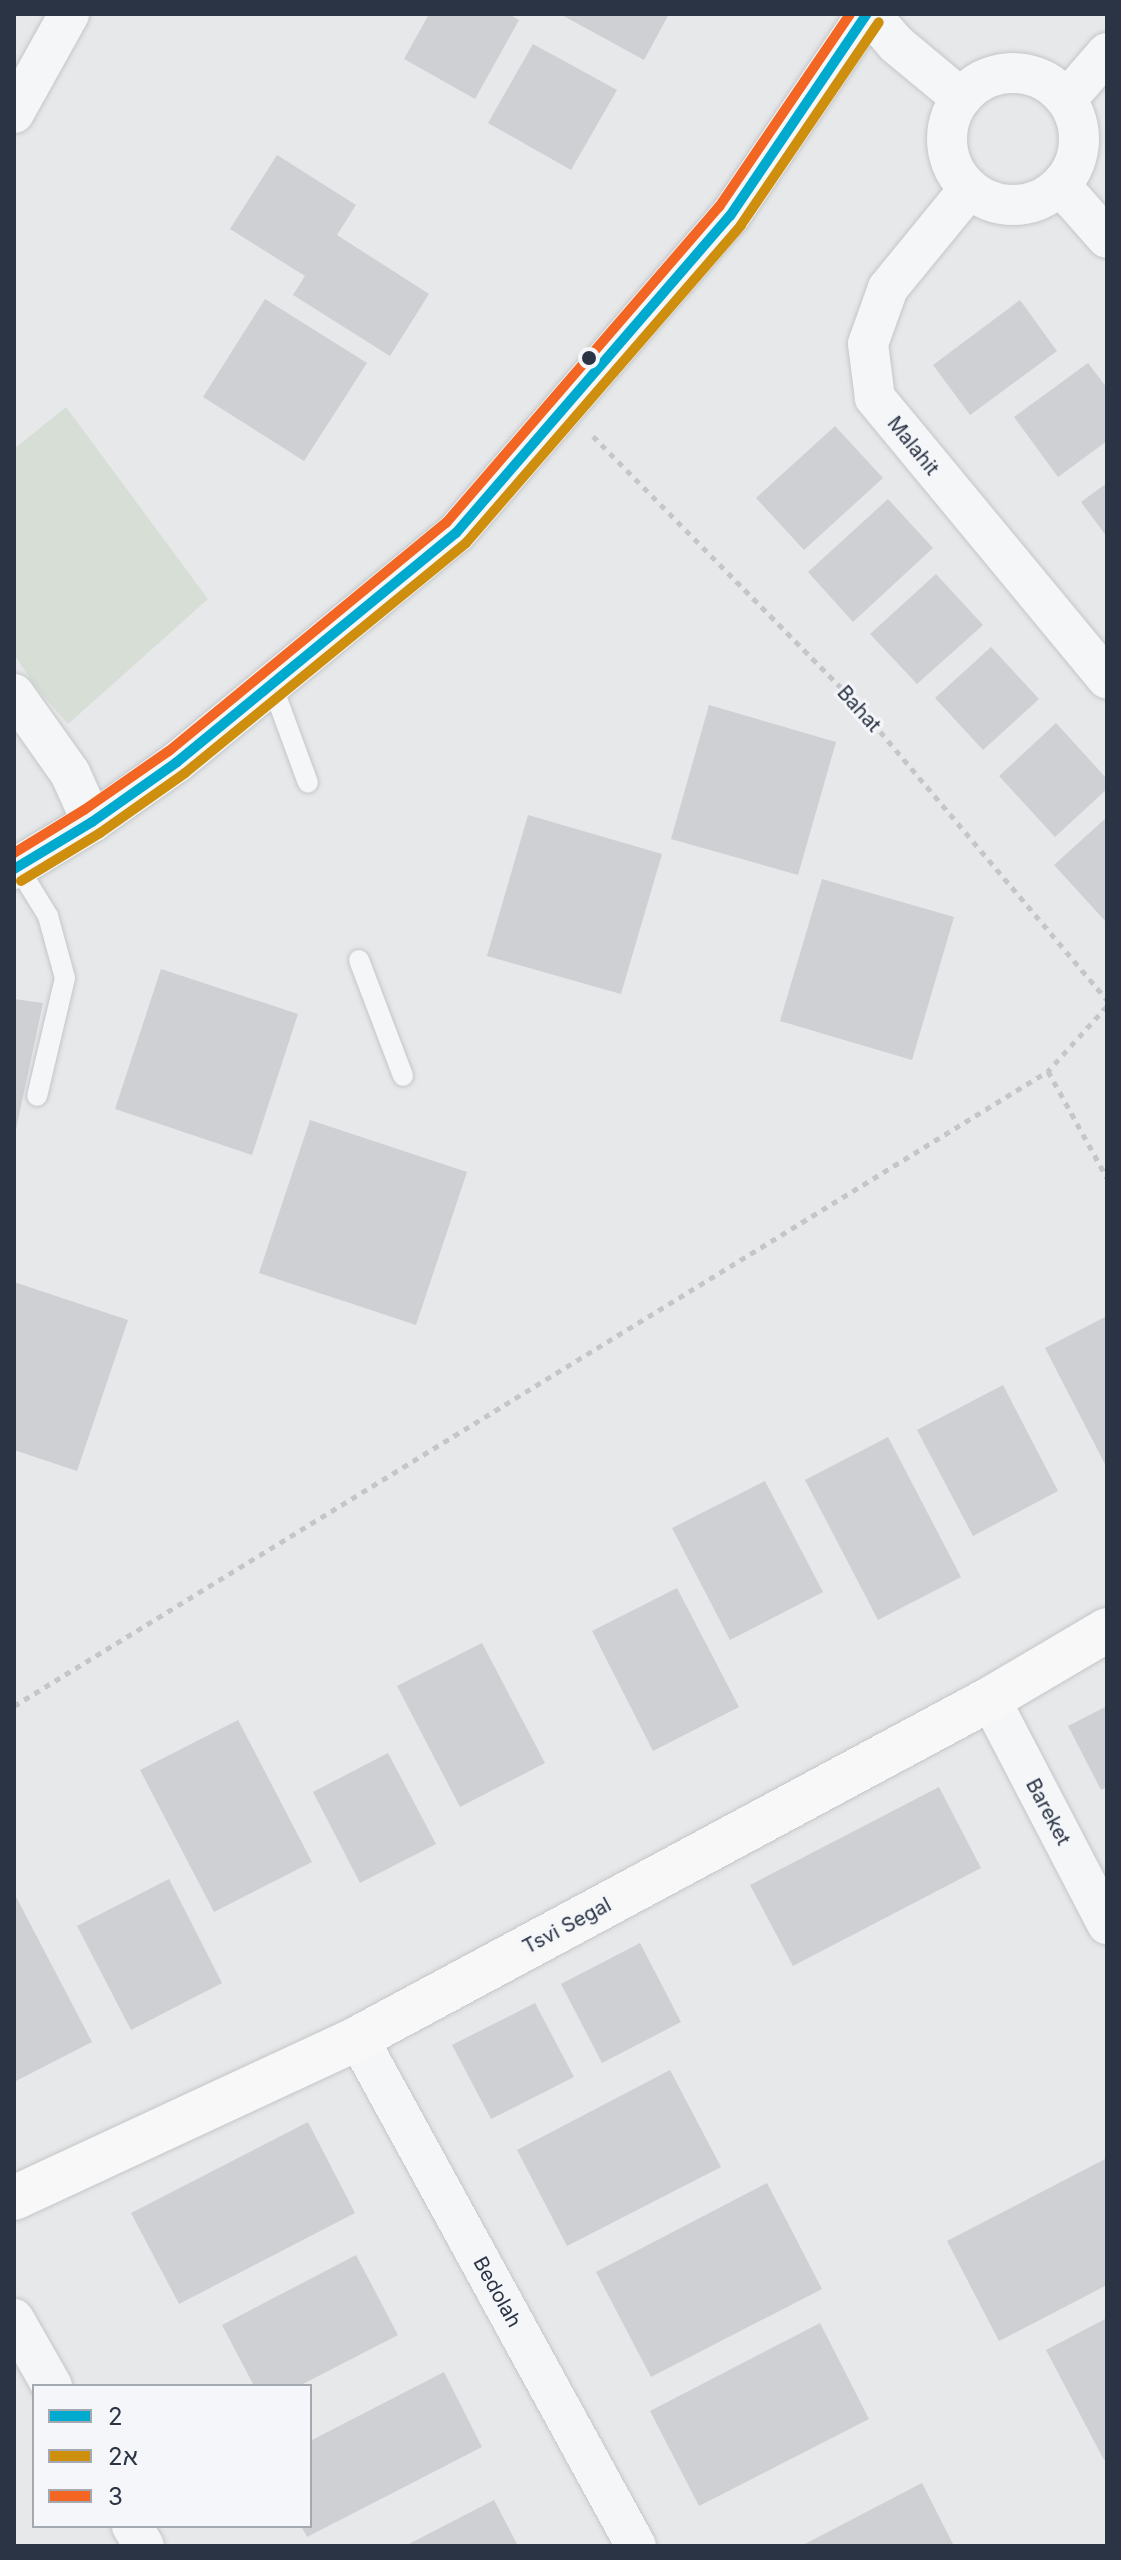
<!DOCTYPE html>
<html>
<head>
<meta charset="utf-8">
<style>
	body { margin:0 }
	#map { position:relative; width:1121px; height:2560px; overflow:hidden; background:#e6e8ea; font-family:Inter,sans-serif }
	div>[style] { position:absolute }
	.green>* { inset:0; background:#d6ded6 }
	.building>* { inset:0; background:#ced0d3 }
	.path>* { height:5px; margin-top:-2.5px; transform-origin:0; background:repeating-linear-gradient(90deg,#c5c6ca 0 6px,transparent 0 12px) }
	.roads { filter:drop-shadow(0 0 2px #c4c6c8) drop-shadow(0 0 2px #c4c6c8) }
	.lane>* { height:20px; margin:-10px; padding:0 10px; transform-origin:10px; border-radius:10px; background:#f5f6f7 }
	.street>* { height:40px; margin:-20px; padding:0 20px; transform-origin:20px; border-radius:20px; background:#f5f6f7 }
	.street>.ring { margin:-20px; padding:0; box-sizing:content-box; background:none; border:40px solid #f5f6f7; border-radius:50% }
	.secondary>* { height:44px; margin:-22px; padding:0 22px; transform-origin:22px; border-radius:22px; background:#f8f8f8 }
	.bus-1>* { height:10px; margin:-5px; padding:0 5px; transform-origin:5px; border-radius:5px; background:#00a9ce }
	.bus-2>* { height:10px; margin:-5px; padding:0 5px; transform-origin:5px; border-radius:5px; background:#ce8f0e }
	.bus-3>* { height:10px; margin:-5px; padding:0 5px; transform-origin:5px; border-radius:5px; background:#f26522 }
	.dots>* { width:22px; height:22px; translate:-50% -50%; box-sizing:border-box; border:4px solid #f4f6f9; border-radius:50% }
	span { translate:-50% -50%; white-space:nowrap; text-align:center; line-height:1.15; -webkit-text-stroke:6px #f4f6f9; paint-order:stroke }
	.street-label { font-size:20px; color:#2b3445 }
	.frame { position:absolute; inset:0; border:16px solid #2b3445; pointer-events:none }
	.legend { position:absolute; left:32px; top:2384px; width:280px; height:144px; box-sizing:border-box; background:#f4f6f9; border:2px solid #a4a8b1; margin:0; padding:10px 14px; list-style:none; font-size:24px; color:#2b3445 }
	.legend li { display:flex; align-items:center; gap:16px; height:40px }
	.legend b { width:40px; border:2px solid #a4a8b1 }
</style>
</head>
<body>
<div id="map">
	<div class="green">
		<div style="clip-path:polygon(66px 407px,208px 599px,68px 724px,35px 686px,14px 654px,14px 449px)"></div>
	</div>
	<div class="building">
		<div style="clip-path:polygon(429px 14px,509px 14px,519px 20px,475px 99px,404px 59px)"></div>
		<div style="clip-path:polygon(560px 14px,669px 14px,644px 60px)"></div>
		<div style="clip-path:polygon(533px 44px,617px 90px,571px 170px,488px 123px)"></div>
		<div style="clip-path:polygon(277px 155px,356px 205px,337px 235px,429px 294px,390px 356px,293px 295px,305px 276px,230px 229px)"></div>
		<div style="clip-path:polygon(265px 299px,367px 363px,304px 461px,203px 397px)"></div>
		<div style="clip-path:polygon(1020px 300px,1057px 351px,970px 415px,933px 365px)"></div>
		<div style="clip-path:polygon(1088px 363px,1107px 388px,1107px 441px,1058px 477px,1014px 417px)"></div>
		<div style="clip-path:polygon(835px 426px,883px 478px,804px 550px,756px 498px)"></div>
		<div style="clip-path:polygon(1107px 483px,1107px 537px,1081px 502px)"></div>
		<div style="clip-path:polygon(888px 499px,933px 548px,853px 622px,808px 572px)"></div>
		<div style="clip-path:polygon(936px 574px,983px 625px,917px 684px,870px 634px)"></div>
		<div style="clip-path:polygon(991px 647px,1039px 699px,983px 750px,935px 698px)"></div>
		<div style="clip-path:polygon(709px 705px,836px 742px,798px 875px,671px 839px)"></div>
		<div style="clip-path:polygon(1056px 723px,1107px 779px,1107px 789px,1055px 837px,999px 776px)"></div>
		<div style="clip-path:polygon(528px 815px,662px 854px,621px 994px,487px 956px)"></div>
		<div style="clip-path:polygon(1107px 817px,1107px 923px,1054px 865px)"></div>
		<div style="clip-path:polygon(822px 879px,954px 917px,912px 1060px,780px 1021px)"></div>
		<div style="clip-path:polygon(161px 969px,298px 1014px,252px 1155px,115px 1109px)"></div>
		<div style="clip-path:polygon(14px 999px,43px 1003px,15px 1134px,14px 1134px)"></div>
		<div style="clip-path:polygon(310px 1120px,467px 1172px,416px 1325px,259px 1273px)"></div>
		<div style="clip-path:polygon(14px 1282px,128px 1320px,77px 1471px,14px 1450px)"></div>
		<div style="clip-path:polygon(1107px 1316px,1107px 1468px,1045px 1348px)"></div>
		<div style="clip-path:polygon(1003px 1385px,1058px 1491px,973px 1536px,917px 1430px)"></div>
		<div style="clip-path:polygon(888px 1437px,961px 1577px,878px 1620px,805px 1480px)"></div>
		<div style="clip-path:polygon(765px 1481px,823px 1592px,730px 1640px,672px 1528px)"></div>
		<div style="clip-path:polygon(677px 1588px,739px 1707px,653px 1751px,592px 1631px)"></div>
		<div style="clip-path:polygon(482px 1643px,545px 1763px,460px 1807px,397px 1686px)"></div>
		<div style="clip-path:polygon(1107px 1706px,1107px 1787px,1101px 1790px,1068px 1726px)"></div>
		<div style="clip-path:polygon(238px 1720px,312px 1862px,214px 1912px,140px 1770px)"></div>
		<div style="clip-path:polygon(388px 1753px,436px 1844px,360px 1883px,313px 1792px)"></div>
		<div style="clip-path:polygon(939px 1787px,981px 1868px,793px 1966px,750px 1885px)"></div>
		<div style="clip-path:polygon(169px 1879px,222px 1983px,131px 2030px,77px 1926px)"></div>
		<div style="clip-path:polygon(14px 1893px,92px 2042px,14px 2082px)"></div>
		<div style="clip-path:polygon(640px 1943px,681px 2022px,602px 2063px,561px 1984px)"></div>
		<div style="clip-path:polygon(535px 2003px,574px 2077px,491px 2119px,452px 2045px)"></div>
		<div style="clip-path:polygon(670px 2070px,721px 2167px,567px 2246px,517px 2150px)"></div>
		<div style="clip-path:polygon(308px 2122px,355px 2213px,179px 2304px,131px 2213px)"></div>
		<div style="clip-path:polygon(1107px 2158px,1107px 2285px,999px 2341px,947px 2241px)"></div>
		<div style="clip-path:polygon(767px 2183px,822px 2289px,651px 2377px,596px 2272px)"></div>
		<div style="clip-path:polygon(356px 2255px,398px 2335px,299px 2386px,254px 2386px,222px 2325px)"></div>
		<div style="clip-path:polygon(1107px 2318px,1107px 2459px,1104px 2460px,1046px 2350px)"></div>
		<div style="clip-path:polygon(820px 2323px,869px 2419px,699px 2506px,650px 2411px)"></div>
		<div style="clip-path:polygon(444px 2372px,482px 2447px,307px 2537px,301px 2526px,310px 2526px,310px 2441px)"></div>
		<div style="clip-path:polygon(922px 2483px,954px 2546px,801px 2546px)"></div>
		<div style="clip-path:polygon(494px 2500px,518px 2546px,405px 2546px)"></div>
	</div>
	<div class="path">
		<div style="left:593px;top:436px;width:376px;rotate:45.4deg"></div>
		<div style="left:857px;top:704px;width:387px;rotate:49.8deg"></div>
		<div style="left:1107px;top:1006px;width:88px;rotate:132.2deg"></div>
		<div style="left:1048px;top:1071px;width:122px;rotate:61.1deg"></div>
		<div style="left:14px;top:1706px;width:1213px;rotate:-31.55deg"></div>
	</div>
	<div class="roads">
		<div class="lane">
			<div style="left:272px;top:685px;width:104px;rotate:69.8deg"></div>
			<div style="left:18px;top:867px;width:57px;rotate:58.5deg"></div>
			<div style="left:48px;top:916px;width:64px;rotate:74.7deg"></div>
			<div style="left:65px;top:978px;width:121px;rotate:103.3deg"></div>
			<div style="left:359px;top:960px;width:124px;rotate:69.2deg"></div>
		</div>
		<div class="street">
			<div style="left:870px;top:14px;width:40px;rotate:49deg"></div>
			<div style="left:896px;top:44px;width:85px;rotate:39.7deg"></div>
			<div class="ring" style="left:947px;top:73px;width:92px;height:92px"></div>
			<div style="left:1067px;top:99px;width:61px;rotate:-49deg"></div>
			<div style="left:14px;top:113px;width:113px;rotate:-60.9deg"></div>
			<div style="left:1061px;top:186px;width:69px;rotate:48.5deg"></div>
			<div style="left:969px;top:189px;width:128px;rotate:129.3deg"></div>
			<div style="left:888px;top:288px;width:59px;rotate:109.7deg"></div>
			<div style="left:868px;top:344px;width:54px;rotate:82.6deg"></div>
			<div style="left:875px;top:398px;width:364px;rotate:50.4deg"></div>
			<div style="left:14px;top:694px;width:97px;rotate:54.7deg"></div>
			<div style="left:70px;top:773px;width:54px;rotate:65.8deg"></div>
			<div style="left:14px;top:869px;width:91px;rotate:-31.1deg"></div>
			<div style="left:92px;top:822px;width:104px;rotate:-35.2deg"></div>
			<div style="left:177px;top:762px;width:361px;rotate:-39.4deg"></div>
			<div style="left:456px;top:533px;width:419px;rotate:-49.2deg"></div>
			<div style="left:730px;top:216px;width:244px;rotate:-55.9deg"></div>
			<div style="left:990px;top:1699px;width:254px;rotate:62.5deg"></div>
			<div style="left:358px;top:2038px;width:579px;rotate:61.31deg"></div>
			<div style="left:14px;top:2319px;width:77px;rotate:60.4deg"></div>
			<div style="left:132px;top:2526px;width:23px;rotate:59deg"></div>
		</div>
		<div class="secondary">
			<div style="left:14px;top:2198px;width:379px;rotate:-24.9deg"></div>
			<div style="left:358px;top:2038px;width:717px;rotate:-28.21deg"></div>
			<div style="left:990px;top:1699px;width:136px;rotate:-30.5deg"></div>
		</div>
	</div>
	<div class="bus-1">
		<div style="left:14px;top:869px;width:91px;rotate:-31.1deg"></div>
		<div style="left:92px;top:822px;width:104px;rotate:-35.2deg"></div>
		<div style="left:177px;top:762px;width:361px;rotate:-39.4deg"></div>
		<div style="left:456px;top:533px;width:419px;rotate:-49.2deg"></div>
		<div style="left:730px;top:216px;width:244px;rotate:-55.9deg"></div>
	</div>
	<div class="bus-2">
		<div style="left:21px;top:881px;width:92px;rotate:-31.3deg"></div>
		<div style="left:100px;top:833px;width:104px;rotate:-35.2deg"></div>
		<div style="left:185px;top:773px;width:363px;rotate:-39.3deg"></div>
		<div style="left:466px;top:543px;width:420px;rotate:-49.1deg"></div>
		<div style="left:741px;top:225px;width:245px;rotate:-55.8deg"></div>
	</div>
	<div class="bus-3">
		<div style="left:14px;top:853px;width:82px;rotate:-31.6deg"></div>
		<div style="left:84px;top:810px;width:103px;rotate:-34.8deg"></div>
		<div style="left:169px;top:751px;width:359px;rotate:-39.5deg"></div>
		<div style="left:446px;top:523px;width:418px;rotate:-49.2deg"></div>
		<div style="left:719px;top:207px;width:233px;rotate:-55.8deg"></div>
	</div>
	<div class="dots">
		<div style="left:589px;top:358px;background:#2b3445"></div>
	</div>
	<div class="street-label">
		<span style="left:913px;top:446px;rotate:51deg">Malahit</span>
		<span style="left:859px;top:709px;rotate:48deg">Bahat</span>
		<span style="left:1048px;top:1812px;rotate:62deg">Bareket</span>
		<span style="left:567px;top:1926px;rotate:-28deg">Tsvi Segal</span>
		<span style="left:497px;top:2292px;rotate:61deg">Bedolah</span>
	</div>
	<div class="frame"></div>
	<ul class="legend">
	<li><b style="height:10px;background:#00a9ce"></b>2</li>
	<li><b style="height:10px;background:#ce8f0e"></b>2א</li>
	<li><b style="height:10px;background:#f26522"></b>3</li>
	</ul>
</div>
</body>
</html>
